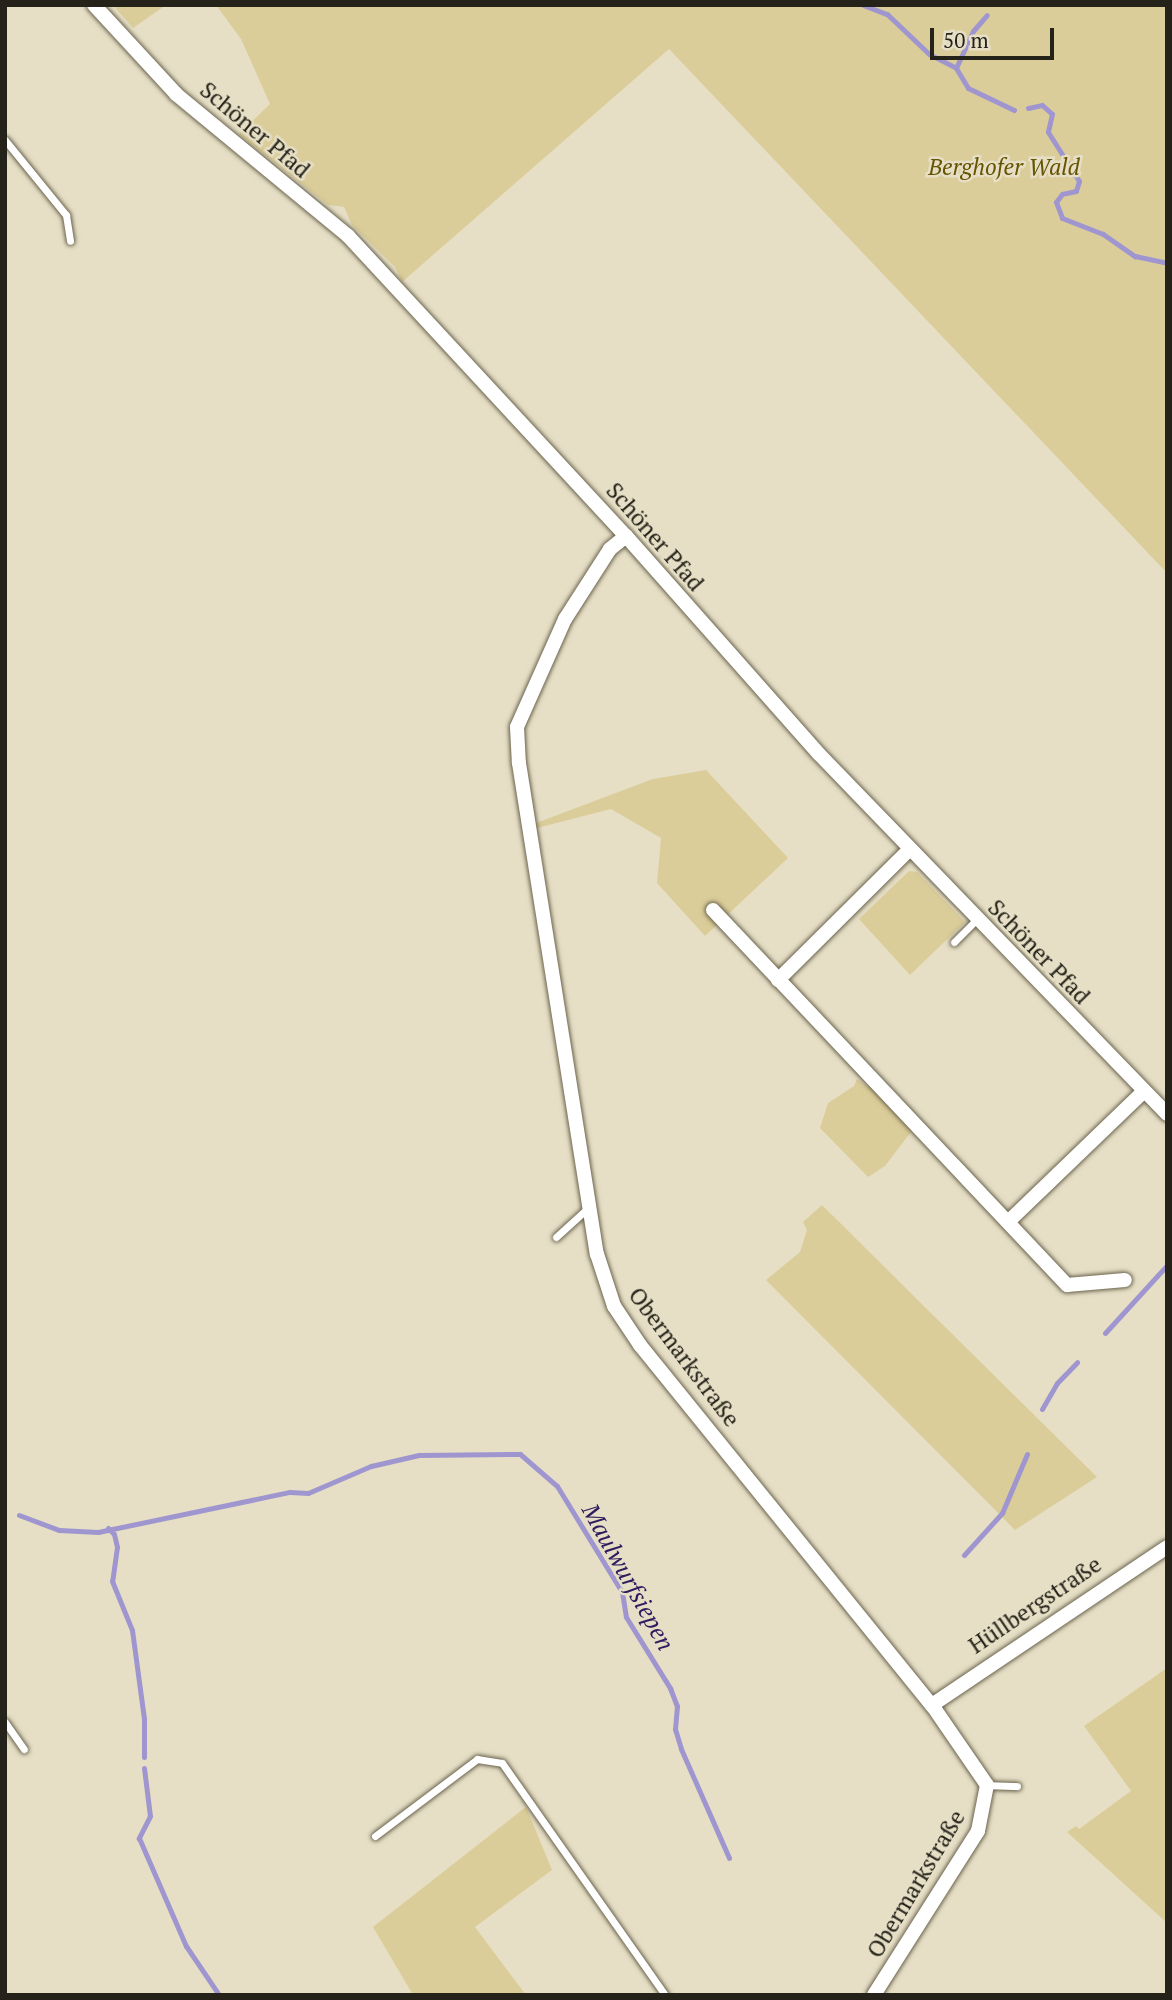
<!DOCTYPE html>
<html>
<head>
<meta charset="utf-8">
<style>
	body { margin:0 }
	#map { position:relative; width:1172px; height:2000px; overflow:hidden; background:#e6dfc6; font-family:"PT Serif",serif }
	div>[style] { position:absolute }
	.green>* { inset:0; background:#dbcd99 }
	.stream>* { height:5px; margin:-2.5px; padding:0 2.5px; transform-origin:2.5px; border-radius:2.5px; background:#9f96d0 }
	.roads { filter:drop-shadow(0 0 2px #6b644e) drop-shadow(0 0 2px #6b644e) }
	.lane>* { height:7px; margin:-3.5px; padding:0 3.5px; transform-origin:3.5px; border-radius:3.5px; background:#fff }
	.street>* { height:14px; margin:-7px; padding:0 7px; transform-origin:7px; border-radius:7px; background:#fff }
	span { translate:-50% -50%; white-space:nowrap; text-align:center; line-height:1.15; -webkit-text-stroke:5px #e6dfc6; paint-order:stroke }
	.street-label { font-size:23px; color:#252219 }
	.park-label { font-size:23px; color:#675401; font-style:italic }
	.water-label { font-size:24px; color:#2f1a5e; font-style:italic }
	.frame { position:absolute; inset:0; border:7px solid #252219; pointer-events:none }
	.scale { position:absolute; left:930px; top:28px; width:124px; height:32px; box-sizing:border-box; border:4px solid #252219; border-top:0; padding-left:9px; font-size:21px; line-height:24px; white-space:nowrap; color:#252219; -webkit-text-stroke:5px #e6dfc6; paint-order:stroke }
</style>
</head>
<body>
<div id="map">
	<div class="green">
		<div style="clip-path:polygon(113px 5px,166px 5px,133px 28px)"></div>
		<div style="clip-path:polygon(216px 5px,1167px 5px,1167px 573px,669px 49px,402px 282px,395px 267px,352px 225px,344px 207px,328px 205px,239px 134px,270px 104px,241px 39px)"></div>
		<div style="clip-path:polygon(706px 770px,788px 858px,705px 936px,657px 883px,661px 838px,611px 809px,537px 828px,536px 823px,653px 779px)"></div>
		<div style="clip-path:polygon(909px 871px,917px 872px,965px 922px,910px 975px,859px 919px)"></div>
		<div style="clip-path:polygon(857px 1079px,868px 1087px,872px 1084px,914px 1128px,885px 1166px,868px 1177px,820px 1128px,828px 1103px,854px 1086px)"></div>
		<div style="clip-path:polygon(822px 1205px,939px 1321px,1097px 1477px,1015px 1530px,766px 1280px,800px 1252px,807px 1230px,803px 1222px)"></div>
		<div style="clip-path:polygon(1167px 1668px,1167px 1923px,1067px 1832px,1076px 1826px,1079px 1829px,1131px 1791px,1084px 1726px)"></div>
		<div style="clip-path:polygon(526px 1807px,552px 1870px,475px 1927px,526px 1995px,413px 1995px,373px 1927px)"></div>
	</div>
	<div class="stream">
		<div style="left:863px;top:5px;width:26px;rotate:21deg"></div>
		<div style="left:887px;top:14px;width:58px;rotate:43.6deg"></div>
		<div style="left:929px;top:54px;width:30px;rotate:27deg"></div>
		<div style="left:956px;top:68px;width:23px;rotate:59deg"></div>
		<div style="left:968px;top:88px;width:51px;rotate:25.6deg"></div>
		<div style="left:956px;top:68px;width:41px;rotate:-65.3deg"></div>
		<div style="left:973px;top:31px;width:21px;rotate:-49deg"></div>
		<div style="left:1028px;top:108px;width:14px;rotate:-12deg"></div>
		<div style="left:1042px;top:105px;width:13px;rotate:42deg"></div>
		<div style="left:1052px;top:114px;width:18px;rotate:103deg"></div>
		<div style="left:1048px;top:132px;width:58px;rotate:57.7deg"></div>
		<div style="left:1079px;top:181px;width:10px;rotate:107deg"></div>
		<div style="left:1076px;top:191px;width:14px;rotate:168deg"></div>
		<div style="left:1062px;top:194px;width:10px;rotate:127deg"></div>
		<div style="left:1056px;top:202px;width:17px;rotate:69deg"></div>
		<div style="left:1062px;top:218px;width:44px;rotate:21.3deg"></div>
		<div style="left:1103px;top:234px;width:39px;rotate:35deg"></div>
		<div style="left:1135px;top:256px;width:33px;rotate:12deg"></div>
		<div style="left:1105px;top:1333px;width:92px;rotate:-47.6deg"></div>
		<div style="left:1042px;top:1409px;width:30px;rotate:-60deg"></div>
		<div style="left:1057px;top:1383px;width:29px;rotate:-46deg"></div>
		<div style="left:19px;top:1515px;width:43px;rotate:20.6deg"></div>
		<div style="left:59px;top:1530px;width:39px;rotate:3deg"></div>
		<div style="left:98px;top:1532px;width:196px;rotate:-11.8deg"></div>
		<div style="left:290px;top:1492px;width:18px;rotate:3deg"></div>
		<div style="left:308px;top:1493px;width:69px;rotate:-23.2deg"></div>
		<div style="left:371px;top:1466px;width:49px;rotate:-12.9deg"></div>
		<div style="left:419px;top:1455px;width:101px;rotate:-0.6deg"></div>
		<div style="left:520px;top:1454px;width:49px;rotate:40.9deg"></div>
		<div style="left:557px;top:1486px;width:124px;rotate:58.5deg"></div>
		<div style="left:622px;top:1592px;width:25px;rotate:81deg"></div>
		<div style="left:626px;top:1617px;width:84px;rotate:58.2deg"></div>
		<div style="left:670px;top:1688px;width:19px;rotate:69deg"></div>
		<div style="left:677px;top:1706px;width:23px;rotate:95deg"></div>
		<div style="left:675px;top:1729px;width:21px;rotate:73deg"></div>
		<div style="left:681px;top:1749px;width:119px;rotate:66.2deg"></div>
		<div style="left:108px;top:1528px;width:8px;rotate:45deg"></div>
		<div style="left:114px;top:1534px;width:13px;rotate:77deg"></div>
		<div style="left:117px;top:1547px;width:34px;rotate:98deg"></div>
		<div style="left:112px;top:1581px;width:53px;rotate:67.8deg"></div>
		<div style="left:132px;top:1630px;width:90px;rotate:82.3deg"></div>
		<div style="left:144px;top:1719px;width:38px;rotate:90deg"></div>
		<div style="left:964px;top:1555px;width:57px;rotate:-47.9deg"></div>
		<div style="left:1002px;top:1513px;width:64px;rotate:-67deg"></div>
		<div style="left:144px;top:1768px;width:48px;rotate:82.9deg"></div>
		<div style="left:150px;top:1816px;width:25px;rotate:117deg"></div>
		<div style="left:139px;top:1838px;width:118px;rotate:66.5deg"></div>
		<div style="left:186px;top:1946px;width:59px;rotate:56deg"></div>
	</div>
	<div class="roads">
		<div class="lane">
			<div style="left:5px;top:140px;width:97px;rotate:50.9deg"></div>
			<div style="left:66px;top:215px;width:26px;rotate:81deg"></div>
			<div style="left:954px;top:942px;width:31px;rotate:-45deg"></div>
			<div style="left:556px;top:1237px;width:45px;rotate:-42.3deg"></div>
			<div style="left:5px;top:1722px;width:33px;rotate:55deg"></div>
			<div style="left:987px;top:1785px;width:30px;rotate:2deg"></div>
			<div style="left:375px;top:1836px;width:128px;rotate:-37deg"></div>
			<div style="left:477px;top:1759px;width:25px;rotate:9deg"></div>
			<div style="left:502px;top:1763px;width:284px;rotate:54.9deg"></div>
		</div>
		<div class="street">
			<div style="left:94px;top:5px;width:121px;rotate:47.3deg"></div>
			<div style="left:176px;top:94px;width:223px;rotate:39.5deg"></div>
			<div style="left:348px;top:236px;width:409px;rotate:47.2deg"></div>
			<div style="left:626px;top:536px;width:291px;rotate:48.5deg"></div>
			<div style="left:819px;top:754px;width:501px;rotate:45.97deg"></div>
			<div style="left:626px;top:536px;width:21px;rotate:141deg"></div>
			<div style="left:610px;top:549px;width:83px;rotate:122.7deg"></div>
			<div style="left:565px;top:619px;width:118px;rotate:114deg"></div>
			<div style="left:517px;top:727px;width:36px;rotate:87deg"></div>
			<div style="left:519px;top:763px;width:497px;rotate:81deg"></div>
			<div style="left:597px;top:1254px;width:55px;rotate:71.9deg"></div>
			<div style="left:614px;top:1306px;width:47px;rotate:56.3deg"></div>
			<div style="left:640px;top:1345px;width:464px;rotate:51deg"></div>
			<div style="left:932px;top:1705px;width:97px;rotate:55.5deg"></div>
			<div style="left:987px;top:1785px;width:47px;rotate:101.1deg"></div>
			<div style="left:978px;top:1831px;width:194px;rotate:122.4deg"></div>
			<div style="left:713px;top:910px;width:516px;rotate:46.65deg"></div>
			<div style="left:1067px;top:1285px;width:58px;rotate:-4.9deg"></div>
			<div style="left:778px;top:980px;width:185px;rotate:-44.8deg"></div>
			<div style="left:1009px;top:1221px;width:187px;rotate:-43.9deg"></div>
			<div style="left:932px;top:1705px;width:283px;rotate:-33.9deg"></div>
		</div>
	</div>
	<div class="street-label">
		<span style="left:255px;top:130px;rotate:40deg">Schöner Pfad</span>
		<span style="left:655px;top:537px;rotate:49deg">Schöner Pfad</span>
		<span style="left:1039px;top:952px;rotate:46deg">Schöner Pfad</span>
		<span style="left:684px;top:1357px;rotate:53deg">Obermarkstraße</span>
		<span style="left:1035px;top:1605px;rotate:-34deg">Hüllbergstraße</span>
		<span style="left:916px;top:1884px;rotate:-59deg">Obermarkstraße</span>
	</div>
	<div class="park-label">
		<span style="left:1004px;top:167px">Berghofer Wald</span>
	</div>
	<div class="water-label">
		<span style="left:628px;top:1577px;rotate:61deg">Maulwurfsiepen</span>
	</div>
	<div class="frame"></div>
	<div class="scale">50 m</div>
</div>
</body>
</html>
